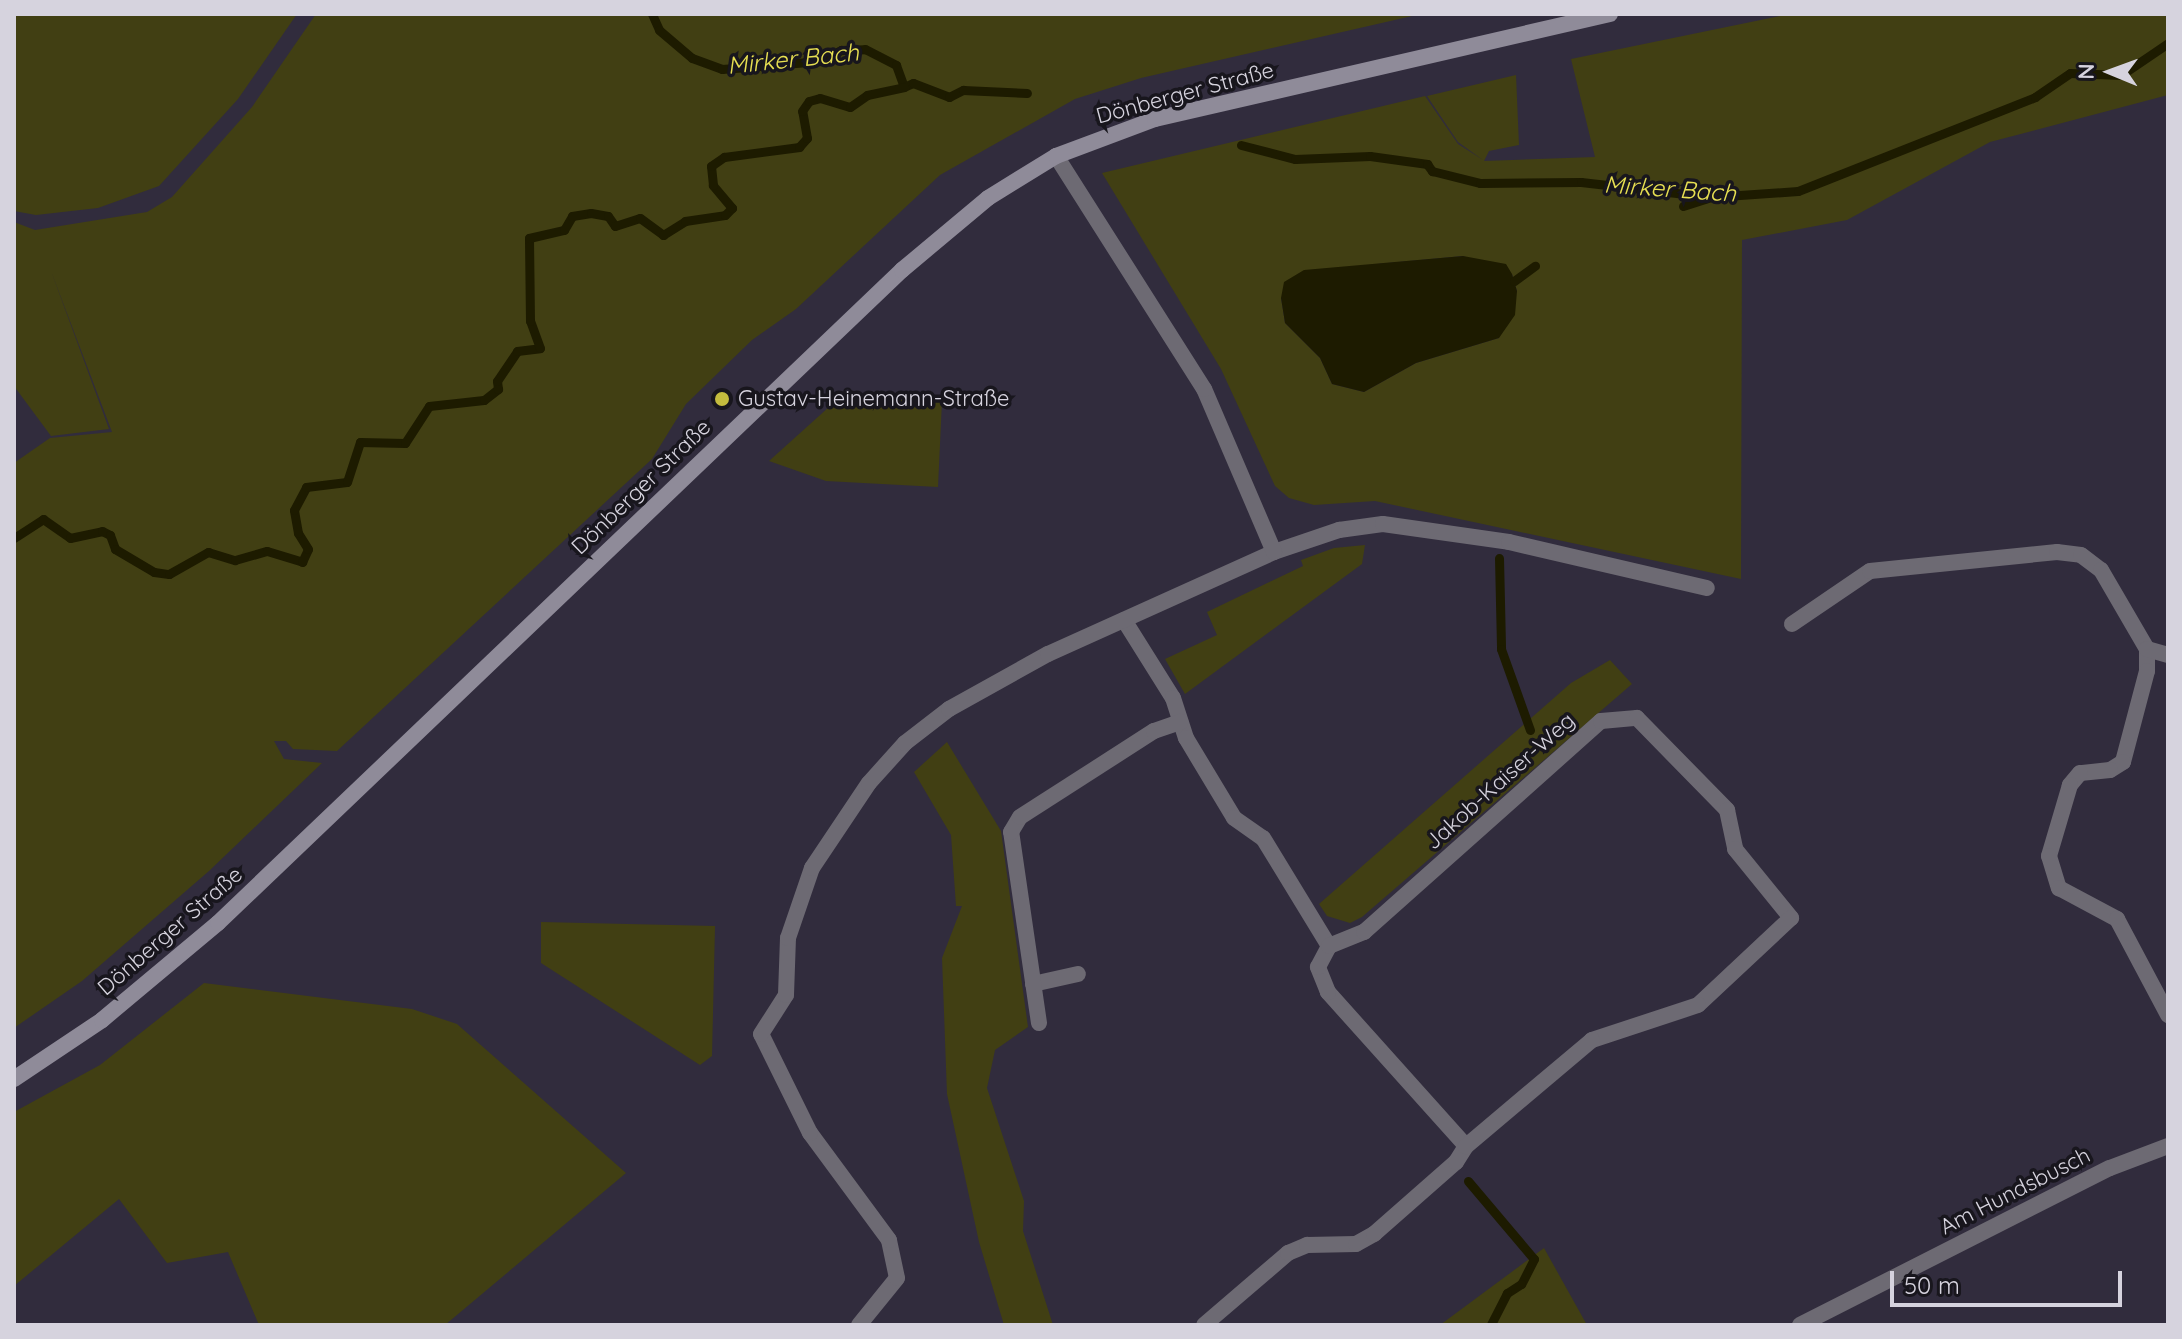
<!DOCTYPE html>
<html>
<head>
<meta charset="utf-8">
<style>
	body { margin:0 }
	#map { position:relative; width:2182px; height:1339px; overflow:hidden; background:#312c3d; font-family:Quicksand,sans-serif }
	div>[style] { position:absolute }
	.green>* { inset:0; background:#413f13 }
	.water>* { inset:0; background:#1d1b00 }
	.stream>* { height:9px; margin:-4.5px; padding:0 4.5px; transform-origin:4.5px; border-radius:4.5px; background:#1d1b00 }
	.street>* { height:16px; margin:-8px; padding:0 8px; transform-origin:8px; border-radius:8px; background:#6d6a73 }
	.secondary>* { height:16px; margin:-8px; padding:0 8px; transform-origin:8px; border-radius:8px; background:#8f8b99 }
	.dots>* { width:22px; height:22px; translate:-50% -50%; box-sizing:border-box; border:4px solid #18161d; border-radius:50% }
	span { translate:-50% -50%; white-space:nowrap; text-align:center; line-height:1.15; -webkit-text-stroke:7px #18161d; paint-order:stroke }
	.street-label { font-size:22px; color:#d6d3de }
	.poi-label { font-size:22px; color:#d6d3de }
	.left { translate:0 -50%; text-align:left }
	.water-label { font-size:24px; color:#e8e052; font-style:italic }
	.frame { position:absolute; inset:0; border:16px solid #d6d3de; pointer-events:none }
	.north { position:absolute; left:2070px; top:32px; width:80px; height:80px; -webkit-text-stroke:6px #18161d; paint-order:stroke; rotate:271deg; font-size:22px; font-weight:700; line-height:32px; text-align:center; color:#d6d3de }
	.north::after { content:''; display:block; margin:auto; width:28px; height:36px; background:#d6d3de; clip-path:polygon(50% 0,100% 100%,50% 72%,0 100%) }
	.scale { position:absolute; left:1890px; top:1271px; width:232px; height:36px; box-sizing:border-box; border:4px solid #d6d3de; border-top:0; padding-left:10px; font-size:24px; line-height:28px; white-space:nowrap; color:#d6d3de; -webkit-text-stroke:6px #18161d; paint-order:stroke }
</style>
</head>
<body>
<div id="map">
	<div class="green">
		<div style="clip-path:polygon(14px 14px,297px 14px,238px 99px,159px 186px,98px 208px,36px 215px,14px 211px)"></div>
		<div style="clip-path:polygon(316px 14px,1421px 14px,1141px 78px,1075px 99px,940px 175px,796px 309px,752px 340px,686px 404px,652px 459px,337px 751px,293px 749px,286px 741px,274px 741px,284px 759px,322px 763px,209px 871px,82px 981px,14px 1028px,14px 463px,50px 438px,112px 432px,51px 271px,109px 429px,51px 436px,14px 386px,14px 222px,35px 230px,147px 212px,172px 197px,252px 107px)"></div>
		<div style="clip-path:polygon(evenodd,1790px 14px,2168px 14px,2168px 95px,1990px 142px,1847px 220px,1742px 240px,1741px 579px,1375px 501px,1314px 505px,1289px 498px,1275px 486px,1221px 369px,1102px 173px,1425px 96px,1458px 144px,1483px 160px,1458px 142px,1427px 96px,1516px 75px,1519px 145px,1489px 151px,1484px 161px,1595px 157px,1571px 59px,1790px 14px,1463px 256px,1512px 274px,1517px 291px,1499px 338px,1416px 363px,1364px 392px,1332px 384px,1320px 358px,1285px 323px,1281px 298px,1377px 264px,1463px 256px)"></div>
		<div style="clip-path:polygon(839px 398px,942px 401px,938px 487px,826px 481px,769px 461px)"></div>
		<div style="clip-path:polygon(1365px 545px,1362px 564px,1185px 694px,1165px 659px,1217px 635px,1207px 612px,1303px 566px,1301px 560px,1334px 548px)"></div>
		<div style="clip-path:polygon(1610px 660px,1632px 684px,1362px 917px,1350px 923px,1327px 916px,1319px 904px,1571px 683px)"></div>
		<div style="clip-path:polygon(947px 742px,1001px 831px,1028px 1027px,995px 1050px,987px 1088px,1024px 1201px,1023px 1231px,1053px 1325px,1004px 1325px,979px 1242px,947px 1094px,942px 958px,962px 906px,956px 906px,951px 835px,914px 772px)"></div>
		<div style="clip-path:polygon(541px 922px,715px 926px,712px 1056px,700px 1065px,541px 963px)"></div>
		<div style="clip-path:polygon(204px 983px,412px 1009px,457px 1024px,626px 1173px,445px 1325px,259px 1325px,228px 1252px,167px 1263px,119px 1199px,14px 1286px,14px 1112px,100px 1065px)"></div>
		<div style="clip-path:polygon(1544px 1248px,1587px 1325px,1440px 1325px)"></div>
	</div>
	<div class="water">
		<div style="clip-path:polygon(1463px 256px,1506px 264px,1512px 274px,1517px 291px,1515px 315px,1499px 338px,1416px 363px,1364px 392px,1332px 384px,1320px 358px,1285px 323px,1281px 298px,1284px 282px,1304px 270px)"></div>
	</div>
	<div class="stream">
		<div style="left:652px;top:14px;width:17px;rotate:66deg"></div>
		<div style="left:659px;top:30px;width:43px;rotate:40.3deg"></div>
		<div style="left:692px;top:58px;width:32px;rotate:20deg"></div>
		<div style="left:722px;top:69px;width:99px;rotate:-4.6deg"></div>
		<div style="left:821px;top:61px;width:23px;rotate:-29deg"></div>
		<div style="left:841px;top:50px;width:24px;rotate:-2deg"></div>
		<div style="left:865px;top:49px;width:35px;rotate:27deg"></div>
		<div style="left:896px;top:65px;width:23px;rotate:70deg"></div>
		<div style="left:904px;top:87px;width:10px;rotate:-24deg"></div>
		<div style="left:913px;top:83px;width:39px;rotate:21deg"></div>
		<div style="left:949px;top:97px;width:16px;rotate:-27deg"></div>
		<div style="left:963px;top:90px;width:64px;rotate:2.7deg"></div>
		<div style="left:1241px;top:145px;width:56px;rotate:14.5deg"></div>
		<div style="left:1295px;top:159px;width:75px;rotate:-2.3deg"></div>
		<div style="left:1370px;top:156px;width:58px;rotate:8deg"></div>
		<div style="left:1427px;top:164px;width:9px;rotate:54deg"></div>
		<div style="left:1432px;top:171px;width:49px;rotate:14deg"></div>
		<div style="left:1480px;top:183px;width:101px;rotate:-0.6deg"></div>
		<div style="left:1581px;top:182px;width:131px;rotate:6.6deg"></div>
		<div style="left:1711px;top:197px;width:87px;rotate:-3.9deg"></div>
		<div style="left:1798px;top:191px;width:255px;rotate:-21.6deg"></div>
		<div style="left:2035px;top:97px;width:42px;rotate:-34.4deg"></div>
		<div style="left:2070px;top:73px;width:51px;rotate:2.2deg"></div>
		<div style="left:2121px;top:75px;width:57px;rotate:-34.2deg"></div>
		<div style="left:1683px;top:206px;width:28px;rotate:-18deg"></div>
		<div style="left:1514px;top:281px;width:26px;rotate:-36deg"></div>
		<div style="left:14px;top:538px;width:35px;rotate:-33deg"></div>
		<div style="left:43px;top:519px;width:33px;rotate:35deg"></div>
		<div style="left:70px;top:538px;width:33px;rotate:-12deg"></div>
		<div style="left:102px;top:531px;width:9px;rotate:27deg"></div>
		<div style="left:110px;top:535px;width:15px;rotate:70deg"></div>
		<div style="left:115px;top:549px;width:45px;rotate:30.5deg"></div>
		<div style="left:154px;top:572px;width:15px;rotate:8deg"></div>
		<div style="left:169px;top:574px;width:45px;rotate:-29.4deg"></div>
		<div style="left:208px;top:552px;width:28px;rotate:17deg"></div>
		<div style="left:235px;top:560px;width:33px;rotate:-16deg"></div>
		<div style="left:267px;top:551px;width:37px;rotate:17deg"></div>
		<div style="left:302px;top:562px;width:14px;rotate:-65deg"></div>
		<div style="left:308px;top:549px;width:19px;rotate:-122deg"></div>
		<div style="left:298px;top:533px;width:23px;rotate:-100deg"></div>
		<div style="left:294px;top:510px;width:26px;rotate:-62deg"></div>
		<div style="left:306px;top:487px;width:41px;rotate:-7deg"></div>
		<div style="left:347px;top:482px;width:42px;rotate:-72deg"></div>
		<div style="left:360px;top:442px;width:45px;rotate:1.3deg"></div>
		<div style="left:405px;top:443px;width:44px;rotate:-57deg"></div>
		<div style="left:429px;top:406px;width:55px;rotate:-6.2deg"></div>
		<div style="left:484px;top:400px;width:18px;rotate:-38deg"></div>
		<div style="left:498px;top:389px;width:8px;rotate:-97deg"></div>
		<div style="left:497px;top:381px;width:36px;rotate:-56deg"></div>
		<div style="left:517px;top:351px;width:23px;rotate:-7deg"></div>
		<div style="left:540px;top:348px;width:29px;rotate:-110deg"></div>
		<div style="left:530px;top:321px;width:83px;rotate:-90.7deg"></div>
		<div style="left:529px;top:238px;width:36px;rotate:-13deg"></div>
		<div style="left:564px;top:230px;width:16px;rotate:-60deg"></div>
		<div style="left:572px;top:216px;width:19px;rotate:-9deg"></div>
		<div style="left:591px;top:213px;width:17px;rotate:10deg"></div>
		<div style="left:608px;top:216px;width:12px;rotate:55deg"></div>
		<div style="left:615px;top:226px;width:26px;rotate:-18deg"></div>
		<div style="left:640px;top:218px;width:29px;rotate:36deg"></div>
		<div style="left:663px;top:235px;width:26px;rotate:-32deg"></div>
		<div style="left:685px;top:221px;width:40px;rotate:-8.5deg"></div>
		<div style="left:725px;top:215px;width:10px;rotate:-45deg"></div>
		<div style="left:732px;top:208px;width:30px;rotate:-130deg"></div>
		<div style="left:713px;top:185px;width:19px;rotate:-96deg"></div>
		<div style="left:711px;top:166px;width:16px;rotate:-35deg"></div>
		<div style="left:724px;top:157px;width:76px;rotate:-7.6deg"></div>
		<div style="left:799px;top:147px;width:12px;rotate:-48deg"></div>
		<div style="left:807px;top:138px;width:27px;rotate:-100deg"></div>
		<div style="left:802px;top:111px;width:12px;rotate:-55deg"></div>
		<div style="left:809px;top:101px;width:11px;rotate:-15deg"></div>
		<div style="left:820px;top:98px;width:31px;rotate:17deg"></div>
		<div style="left:850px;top:107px;width:21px;rotate:-35deg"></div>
		<div style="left:867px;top:95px;width:38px;rotate:-12deg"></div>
		<div style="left:1499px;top:558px;width:91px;rotate:88.7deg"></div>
		<div style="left:1501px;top:649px;width:86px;rotate:70.3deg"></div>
		<div style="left:1468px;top:1181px;width:102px;rotate:49.8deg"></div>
		<div style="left:1534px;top:1259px;width:28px;rotate:117deg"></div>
		<div style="left:1521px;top:1284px;width:17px;rotate:147deg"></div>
		<div style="left:1507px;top:1293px;width:36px;rotate:117deg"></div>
	</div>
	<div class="street">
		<div style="left:1274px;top:552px;width:69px;rotate:-18.7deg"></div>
		<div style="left:1339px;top:530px;width:44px;rotate:-7.8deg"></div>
		<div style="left:1383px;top:524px;width:127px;rotate:8.1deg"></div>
		<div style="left:1509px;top:542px;width:203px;rotate:13.1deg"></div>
		<div style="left:1124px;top:620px;width:92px;rotate:57.9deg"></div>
		<div style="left:1173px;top:698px;width:42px;rotate:72deg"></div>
		<div style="left:1186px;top:738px;width:93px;rotate:59deg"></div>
		<div style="left:1234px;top:818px;width:35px;rotate:35deg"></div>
		<div style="left:1263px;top:838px;width:127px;rotate:58.6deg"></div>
		<div style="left:1792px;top:624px;width:94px;rotate:-34.2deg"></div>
		<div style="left:1870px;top:571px;width:188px;rotate:-5.8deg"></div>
		<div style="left:2057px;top:552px;width:24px;rotate:7deg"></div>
		<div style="left:2081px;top:555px;width:25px;rotate:37deg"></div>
		<div style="left:2101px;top:570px;width:91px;rotate:59.8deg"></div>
		<div style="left:2147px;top:649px;width:22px;rotate:90deg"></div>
		<div style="left:2147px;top:671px;width:94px;rotate:104.8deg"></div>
		<div style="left:2123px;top:762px;width:15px;rotate:148deg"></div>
		<div style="left:2110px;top:770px;width:30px;rotate:174deg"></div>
		<div style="left:2080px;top:773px;width:16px;rotate:130deg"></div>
		<div style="left:2070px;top:785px;width:74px;rotate:106.5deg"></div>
		<div style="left:2049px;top:856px;width:34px;rotate:73deg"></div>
		<div style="left:2059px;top:888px;width:66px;rotate:28.1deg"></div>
		<div style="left:2117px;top:919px;width:109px;rotate:62deg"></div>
		<div style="left:2147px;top:649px;width:22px;rotate:16deg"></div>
		<div style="left:1033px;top:984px;width:46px;rotate:-12.5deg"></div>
		<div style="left:1039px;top:1023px;width:193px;rotate:-98.3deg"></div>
		<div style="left:1011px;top:832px;width:17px;rotate:-59deg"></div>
		<div style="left:1020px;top:817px;width:159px;rotate:-32.7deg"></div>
		<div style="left:1154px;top:731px;width:28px;rotate:-19deg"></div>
		<div style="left:859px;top:1325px;width:60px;rotate:-51deg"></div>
		<div style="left:897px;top:1278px;width:39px;rotate:-102deg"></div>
		<div style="left:889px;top:1240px;width:133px;rotate:-126.4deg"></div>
		<div style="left:810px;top:1133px;width:110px;rotate:-116.3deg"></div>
		<div style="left:761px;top:1034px;width:46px;rotate:-57.3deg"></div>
		<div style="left:786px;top:995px;width:57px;rotate:-88deg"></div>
		<div style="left:788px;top:938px;width:74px;rotate:-71.1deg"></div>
		<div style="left:812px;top:868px;width:102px;rotate:-56.2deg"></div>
		<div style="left:869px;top:783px;width:54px;rotate:-48deg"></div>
		<div style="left:905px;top:743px;width:56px;rotate:-37.7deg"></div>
		<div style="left:949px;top:709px;width:113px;rotate:-29.1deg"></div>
		<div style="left:1048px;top:654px;width:248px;rotate:-24.3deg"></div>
		<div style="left:1274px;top:552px;width:177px;rotate:-113.2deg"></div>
		<div style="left:1204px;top:389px;width:276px;rotate:-122.4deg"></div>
		<div style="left:1204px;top:1325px;width:111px;rotate:-40.6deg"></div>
		<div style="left:1288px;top:1253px;width:21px;rotate:-23deg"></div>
		<div style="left:1307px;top:1245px;width:49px;rotate:-1.2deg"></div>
		<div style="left:1356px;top:1244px;width:21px;rotate:-29deg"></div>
		<div style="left:1374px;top:1234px;width:109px;rotate:-41.3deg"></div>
		<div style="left:1456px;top:1162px;width:19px;rotate:-58deg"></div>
		<div style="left:1466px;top:1146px;width:207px;rotate:-131.9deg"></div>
		<div style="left:1328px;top:992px;width:27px;rotate:-112deg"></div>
		<div style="left:1318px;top:967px;width:24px;rotate:-62deg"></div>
		<div style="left:1329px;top:946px;width:38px;rotate:-22deg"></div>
		<div style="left:1364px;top:932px;width:317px;rotate:-41.7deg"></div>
		<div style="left:1601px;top:721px;width:36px;rotate:-5deg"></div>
		<div style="left:1637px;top:718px;width:129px;rotate:45.6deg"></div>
		<div style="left:1727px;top:810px;width:40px;rotate:78deg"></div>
		<div style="left:1735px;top:849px;width:89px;rotate:50.9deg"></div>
		<div style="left:1791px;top:918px;width:127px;rotate:136.9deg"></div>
		<div style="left:1698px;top:1005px;width:112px;rotate:161.7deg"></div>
		<div style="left:1592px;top:1040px;width:165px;rotate:139.9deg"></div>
		<div style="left:1800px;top:1325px;width:347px;rotate:-26.9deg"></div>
		<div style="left:2110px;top:1168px;width:62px;rotate:-20.8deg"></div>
	</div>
	<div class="secondary">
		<div style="left:14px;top:1079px;width:106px;rotate:-33.8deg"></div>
		<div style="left:102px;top:1020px;width:151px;rotate:-39.9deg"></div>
		<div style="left:218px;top:923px;width:946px;rotate:-43.67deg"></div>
		<div style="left:902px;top:270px;width:112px;rotate:-39.9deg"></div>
		<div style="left:988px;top:198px;width:80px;rotate:-31.7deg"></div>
		<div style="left:1056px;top:156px;width:106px;rotate:-20.5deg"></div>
		<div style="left:1155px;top:119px;width:467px;rotate:-13deg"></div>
	</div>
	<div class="dots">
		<div style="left:722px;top:399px;background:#c4bc3e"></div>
	</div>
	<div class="street-label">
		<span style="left:1185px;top:93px;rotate:-15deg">Dönberger Straße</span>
		<span style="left:641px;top:487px;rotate:-44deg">Dönberger Straße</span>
		<span style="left:1500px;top:781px;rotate:-42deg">Jakob-Kaiser-Weg</span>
		<span style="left:170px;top:931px;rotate:-41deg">Dönberger Straße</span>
		<span style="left:2015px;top:1191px;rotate:-27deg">Am Hundsbusch</span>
	</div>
	<div class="poi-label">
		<span class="left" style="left:738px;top:399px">Gustav-Heinemann-Straße</span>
	</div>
	<div class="water-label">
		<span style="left:793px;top:59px;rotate:-6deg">Mirker Bach</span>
		<span style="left:1670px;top:189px;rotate:4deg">Mirker Bach</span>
	</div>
	<div class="frame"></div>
	<div class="north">N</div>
	<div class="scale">50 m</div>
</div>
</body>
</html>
